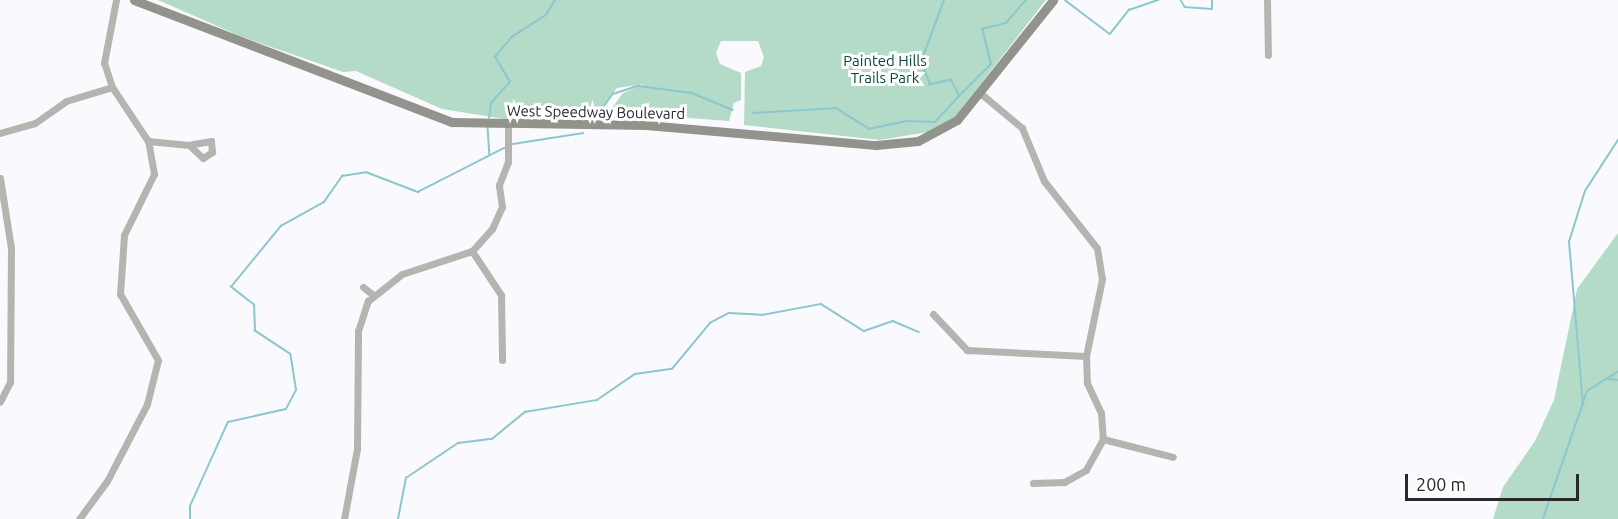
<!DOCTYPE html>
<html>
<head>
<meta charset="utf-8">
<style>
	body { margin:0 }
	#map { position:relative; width:1618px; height:519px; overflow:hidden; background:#fafafe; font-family:Ubuntu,sans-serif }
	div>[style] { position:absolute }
	.green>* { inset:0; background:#b4dbc7 }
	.stream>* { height:1.5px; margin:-0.75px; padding:0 0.75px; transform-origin:0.75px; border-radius:0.75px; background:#8cc7cf }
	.minor>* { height:7px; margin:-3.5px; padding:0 3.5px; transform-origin:3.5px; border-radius:3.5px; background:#b4b5b0 }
	.secondary>* { height:9px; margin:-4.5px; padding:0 4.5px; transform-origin:4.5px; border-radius:4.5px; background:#92938c }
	span { translate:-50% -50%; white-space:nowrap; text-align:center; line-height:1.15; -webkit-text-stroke:6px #fff; paint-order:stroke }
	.park-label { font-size:15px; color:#094932 }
	.street-label { font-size:15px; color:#29292d }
	.scale { position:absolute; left:1405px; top:474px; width:174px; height:27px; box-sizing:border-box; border:3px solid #29292d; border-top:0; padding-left:8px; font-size:18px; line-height:21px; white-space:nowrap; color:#29292d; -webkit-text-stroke:4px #fff; paint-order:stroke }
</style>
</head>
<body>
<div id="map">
	<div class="green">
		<div style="clip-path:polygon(158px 0,1046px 0,954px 118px,928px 132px,880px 140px,744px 125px,745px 72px,761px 66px,764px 57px,758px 41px,721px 41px,716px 53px,720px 64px,741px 73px,741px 100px,734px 103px,729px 121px,609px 112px,623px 93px,645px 84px,617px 88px,598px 112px,580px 117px,504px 119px,442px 109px,356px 71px,343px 72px,240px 36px)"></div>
		<div style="clip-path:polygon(1618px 233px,1618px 519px,1493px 519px,1503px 487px,1535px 441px,1554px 400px,1577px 289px)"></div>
	</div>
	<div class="stream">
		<div style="left:1065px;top:0;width:56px;rotate:37.1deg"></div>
		<div style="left:1110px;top:34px;width:31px;rotate:-52deg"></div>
		<div style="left:1129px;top:10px;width:31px;rotate:-19deg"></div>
		<div style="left:1181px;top:0;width:8px;rotate:60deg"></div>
		<div style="left:1185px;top:7px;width:27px;rotate:4deg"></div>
		<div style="left:1212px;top:9px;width:9px;rotate:-90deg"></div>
		<div style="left:959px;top:96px;width:45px;rotate:-45deg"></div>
		<div style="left:991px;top:64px;width:36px;rotate:-104deg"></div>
		<div style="left:982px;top:29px;width:25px;rotate:-14deg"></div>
		<div style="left:1006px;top:23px;width:30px;rotate:-49deg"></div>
		<div style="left:753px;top:113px;width:83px;rotate:-3.4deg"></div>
		<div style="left:836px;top:108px;width:39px;rotate:32deg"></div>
		<div style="left:869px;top:129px;width:38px;rotate:-12deg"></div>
		<div style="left:906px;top:121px;width:29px;rotate:2deg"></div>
		<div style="left:935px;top:122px;width:35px;rotate:-47deg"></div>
		<div style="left:959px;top:96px;width:18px;rotate:-117deg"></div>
		<div style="left:951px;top:80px;width:22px;rotate:167deg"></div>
		<div style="left:930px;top:85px;width:25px;rotate:-111deg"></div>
		<div style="left:921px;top:62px;width:66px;rotate:-69.6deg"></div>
		<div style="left:596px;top:117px;width:29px;rotate:-54deg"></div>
		<div style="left:613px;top:94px;width:26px;rotate:-18deg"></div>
		<div style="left:638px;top:86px;width:54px;rotate:7.4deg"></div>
		<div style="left:692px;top:93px;width:44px;rotate:22.5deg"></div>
		<div style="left:489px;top:118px;width:15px;rotate:-82deg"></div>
		<div style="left:491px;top:103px;width:28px;rotate:-48deg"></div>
		<div style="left:510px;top:82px;width:29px;rotate:-121deg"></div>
		<div style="left:495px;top:57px;width:26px;rotate:-50deg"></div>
		<div style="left:512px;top:37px;width:40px;rotate:-32.9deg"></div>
		<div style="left:546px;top:15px;width:17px;rotate:-59deg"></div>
		<div style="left:488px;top:128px;width:26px;rotate:86deg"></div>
		<div style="left:513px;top:144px;width:71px;rotate:-8.9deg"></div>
		<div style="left:1607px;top:379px;width:11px;rotate:5deg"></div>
		<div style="left:1583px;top:405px;width:164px;rotate:-94.9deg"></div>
		<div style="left:1569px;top:242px;width:53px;rotate:-72.6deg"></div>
		<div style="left:1585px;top:191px;width:61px;rotate:-57.1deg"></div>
		<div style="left:190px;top:519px;width:13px;rotate:-90deg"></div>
		<div style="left:190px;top:506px;width:92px;rotate:-65.7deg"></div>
		<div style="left:228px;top:422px;width:59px;rotate:-12.6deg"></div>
		<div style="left:286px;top:409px;width:21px;rotate:-62deg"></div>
		<div style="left:296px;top:390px;width:36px;rotate:-99deg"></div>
		<div style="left:290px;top:354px;width:42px;rotate:-146.7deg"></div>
		<div style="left:255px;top:331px;width:26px;rotate:-92deg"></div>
		<div style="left:254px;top:305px;width:29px;rotate:-142deg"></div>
		<div style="left:231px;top:287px;width:79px;rotate:-50.7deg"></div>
		<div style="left:281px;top:226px;width:49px;rotate:-29.2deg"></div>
		<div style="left:324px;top:202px;width:32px;rotate:-55deg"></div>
		<div style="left:342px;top:176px;width:24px;rotate:-9deg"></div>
		<div style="left:366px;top:172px;width:56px;rotate:21deg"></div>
		<div style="left:418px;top:192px;width:97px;rotate:-27.1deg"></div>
		<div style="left:398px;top:519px;width:42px;rotate:-79deg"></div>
		<div style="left:406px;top:478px;width:63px;rotate:-33.9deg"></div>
		<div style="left:458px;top:443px;width:34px;rotate:-7deg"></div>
		<div style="left:492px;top:439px;width:43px;rotate:-39.3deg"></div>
		<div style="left:525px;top:412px;width:73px;rotate:-9.5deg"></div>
		<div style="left:597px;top:400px;width:46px;rotate:-34.4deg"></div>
		<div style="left:635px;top:374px;width:37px;rotate:-8deg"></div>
		<div style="left:672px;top:369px;width:60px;rotate:-50.4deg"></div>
		<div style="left:710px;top:323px;width:21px;rotate:-28deg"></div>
		<div style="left:729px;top:313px;width:33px;rotate:3deg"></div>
		<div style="left:762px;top:315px;width:60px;rotate:-10.6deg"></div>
		<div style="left:821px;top:304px;width:51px;rotate:32.1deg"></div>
		<div style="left:864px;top:331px;width:31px;rotate:-19deg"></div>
		<div style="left:893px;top:321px;width:28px;rotate:23deg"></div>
		<div style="left:1543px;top:519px;width:135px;rotate:-71deg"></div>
		<div style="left:1587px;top:391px;width:36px;rotate:-32deg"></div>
	</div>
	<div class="minor">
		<div style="left:1267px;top:0;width:55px;rotate:89deg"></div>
		<div style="left:979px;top:92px;width:56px;rotate:39.9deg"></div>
		<div style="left:1022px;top:128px;width:57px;rotate:67.5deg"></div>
		<div style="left:1044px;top:181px;width:85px;rotate:51.7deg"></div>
		<div style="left:1097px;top:248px;width:31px;rotate:81deg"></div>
		<div style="left:1102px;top:279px;width:79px;rotate:101.7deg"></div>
		<div style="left:1086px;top:356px;width:27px;rotate:88deg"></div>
		<div style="left:1087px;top:383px;width:33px;rotate:65deg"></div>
		<div style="left:1101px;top:413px;width:26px;rotate:86deg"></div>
		<div style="left:1103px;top:439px;width:35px;rotate:119deg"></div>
		<div style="left:1086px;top:470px;width:25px;rotate:151deg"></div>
		<div style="left:1064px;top:482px;width:31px;rotate:178deg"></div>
		<div style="left:0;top:133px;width:36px;rotate:-16deg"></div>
		<div style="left:35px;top:123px;width:38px;rotate:-35deg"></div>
		<div style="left:66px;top:101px;width:48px;rotate:-16.9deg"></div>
		<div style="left:148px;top:141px;width:41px;rotate:5.6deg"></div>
		<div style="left:189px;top:145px;width:19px;rotate:43deg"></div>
		<div style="left:203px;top:158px;width:11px;rotate:-34deg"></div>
		<div style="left:212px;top:152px;width:11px;rotate:-95deg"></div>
		<div style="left:211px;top:141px;width:22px;rotate:170deg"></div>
		<div style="left:0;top:178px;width:71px;rotate:81.1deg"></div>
		<div style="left:11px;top:248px;width:134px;rotate:90.4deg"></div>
		<div style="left:10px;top:382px;width:22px;rotate:117deg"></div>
		<div style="left:472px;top:251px;width:53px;rotate:56.6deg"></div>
		<div style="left:501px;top:295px;width:65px;rotate:89.1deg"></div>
		<div style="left:363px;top:287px;width:11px;rotate:38deg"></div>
		<div style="left:933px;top:314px;width:50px;rotate:46.6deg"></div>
		<div style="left:967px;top:350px;width:119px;rotate:2.9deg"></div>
		<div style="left:1103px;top:439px;width:72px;rotate:14.4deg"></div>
		<div style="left:79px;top:519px;width:47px;rotate:-53.6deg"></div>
		<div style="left:107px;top:481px;width:87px;rotate:-62.5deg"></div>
		<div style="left:147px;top:404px;width:45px;rotate:-76deg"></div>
		<div style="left:158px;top:360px;width:76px;rotate:-119.9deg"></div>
		<div style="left:120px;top:294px;width:59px;rotate:-86.1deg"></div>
		<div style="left:124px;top:235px;width:68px;rotate:-63.8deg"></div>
		<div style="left:154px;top:174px;width:34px;rotate:-100deg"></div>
		<div style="left:148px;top:141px;width:65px;rotate:-123.7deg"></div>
		<div style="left:112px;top:87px;width:25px;rotate:-108deg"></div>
		<div style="left:104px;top:63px;width:64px;rotate:-79.2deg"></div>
		<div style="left:344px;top:519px;width:71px;rotate:-79.5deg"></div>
		<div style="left:357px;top:449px;width:118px;rotate:-89.5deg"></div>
		<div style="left:358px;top:331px;width:32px;rotate:-72deg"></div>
		<div style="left:368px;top:301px;width:43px;rotate:-38.5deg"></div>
		<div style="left:402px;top:274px;width:74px;rotate:-18.2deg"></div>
		<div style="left:472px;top:251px;width:30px;rotate:-48deg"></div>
		<div style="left:492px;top:229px;width:24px;rotate:-66deg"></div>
		<div style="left:502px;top:207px;width:22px;rotate:-98deg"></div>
		<div style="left:499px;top:185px;width:25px;rotate:-69deg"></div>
		<div style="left:508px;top:162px;width:37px;rotate:-90deg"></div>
	</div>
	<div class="secondary">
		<div style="left:134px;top:0;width:341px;rotate:21deg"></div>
		<div style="left:452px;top:122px;width:194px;rotate:0.9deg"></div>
		<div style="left:646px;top:125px;width:231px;rotate:5deg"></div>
		<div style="left:876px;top:145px;width:42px;rotate:-5.4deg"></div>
		<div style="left:918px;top:141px;width:44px;rotate:-28.3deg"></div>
		<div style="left:957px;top:120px;width:154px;rotate:-51.3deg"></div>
	</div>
	<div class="park-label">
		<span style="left:885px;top:69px">Painted Hills<br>Trails Park</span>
	</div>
	<div class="street-label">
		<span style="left:596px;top:112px;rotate:1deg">West Speedway Boulevard</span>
	</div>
	<div class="scale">200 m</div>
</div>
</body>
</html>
